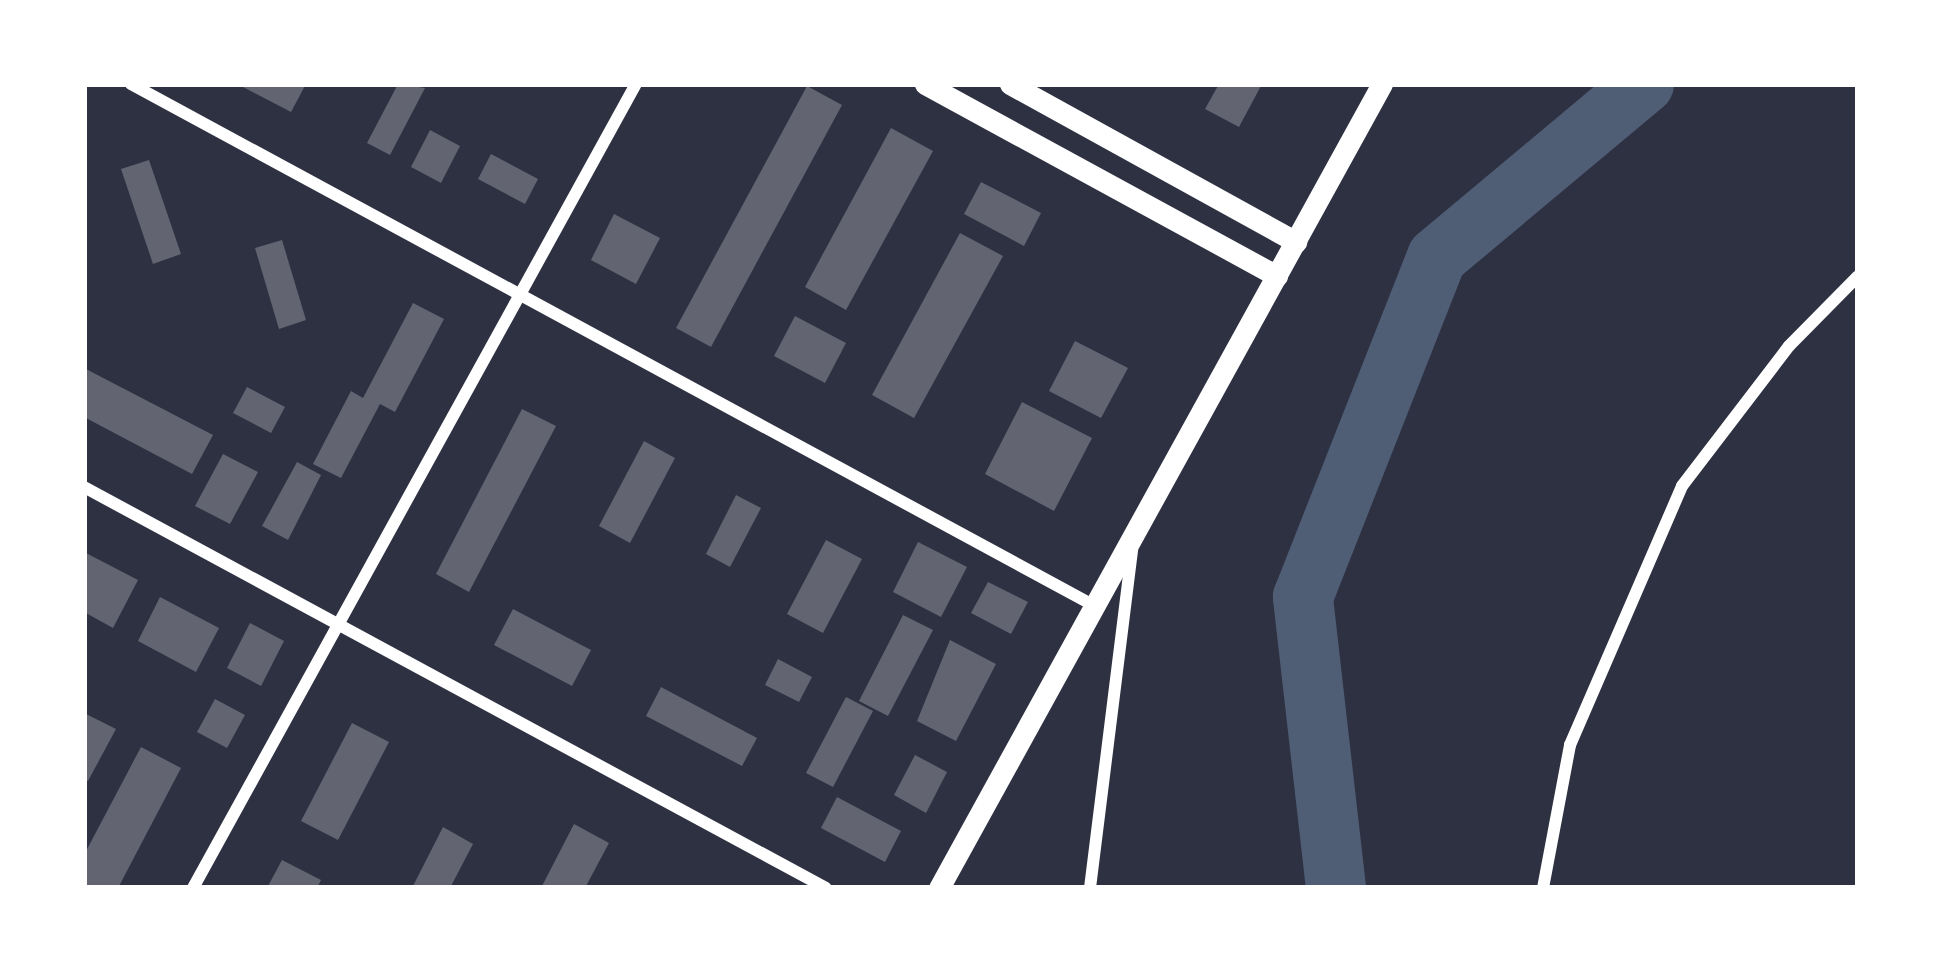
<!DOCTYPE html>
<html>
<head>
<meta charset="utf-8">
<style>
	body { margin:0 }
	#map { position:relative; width:1942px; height:972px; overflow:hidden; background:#2d3142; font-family:Raleway,sans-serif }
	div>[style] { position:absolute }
	.river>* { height:60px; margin:-30px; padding:0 30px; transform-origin:30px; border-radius:30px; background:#4f5d75 }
	.building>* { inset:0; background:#626471 }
	.minor>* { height:12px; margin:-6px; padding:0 6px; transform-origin:6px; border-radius:6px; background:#fff }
	.secondary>* { height:21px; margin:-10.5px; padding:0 10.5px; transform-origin:10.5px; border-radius:10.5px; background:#fff }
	span { translate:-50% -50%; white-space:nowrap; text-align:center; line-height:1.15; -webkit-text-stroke:9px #fff; paint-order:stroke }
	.frame { position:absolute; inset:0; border:87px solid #fff; pointer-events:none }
</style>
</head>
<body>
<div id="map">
	<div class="river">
		<div style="left:1336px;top:888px;width:293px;rotate:-96.5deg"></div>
		<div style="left:1303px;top:597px;width:365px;rotate:-68.5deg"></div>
		<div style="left:1437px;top:257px;width:270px;rotate:-39.9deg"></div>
	</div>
	<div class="building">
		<div style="clip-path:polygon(237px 84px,306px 84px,291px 112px)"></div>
		<div style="clip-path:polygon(398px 84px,425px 88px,390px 155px,367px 143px)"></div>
		<div style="clip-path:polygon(1219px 84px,1262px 84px,1239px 127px,1205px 109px)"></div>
		<div style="clip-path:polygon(807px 86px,842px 105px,711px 347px,676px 328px)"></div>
		<div style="clip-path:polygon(891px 128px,933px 151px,846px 310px,805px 287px)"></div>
		<div style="clip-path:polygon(430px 130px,460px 146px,441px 183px,411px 167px)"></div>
		<div style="clip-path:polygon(491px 154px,538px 179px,525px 204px,478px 179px)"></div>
		<div style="clip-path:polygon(149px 160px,181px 254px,153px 264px,121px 169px)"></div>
		<div style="clip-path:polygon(981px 182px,1041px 213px,1024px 246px,964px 214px)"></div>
		<div style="clip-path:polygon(614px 214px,660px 238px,636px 284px,591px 260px)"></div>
		<div style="clip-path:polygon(960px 233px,1003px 256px,914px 418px,872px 395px)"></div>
		<div style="clip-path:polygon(282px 240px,306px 320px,279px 329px,255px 248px)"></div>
		<div style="clip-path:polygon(413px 303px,444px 319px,395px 412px,380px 404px,341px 478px,313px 464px,351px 391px,363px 398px)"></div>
		<div style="clip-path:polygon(795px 316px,846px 343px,825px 383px,774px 356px)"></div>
		<div style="clip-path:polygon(1075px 341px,1128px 368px,1101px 418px,1049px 391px)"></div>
		<div style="clip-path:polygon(84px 368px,213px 435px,192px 474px,84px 417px)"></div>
		<div style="clip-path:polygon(247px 387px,285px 407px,271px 433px,233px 413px)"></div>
		<div style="clip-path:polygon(1022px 402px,1092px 438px,1054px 511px,985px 474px)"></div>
		<div style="clip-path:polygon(522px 409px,556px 426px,469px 592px,436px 574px)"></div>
		<div style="clip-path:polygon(644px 441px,675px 458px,630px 543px,599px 526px)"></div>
		<div style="clip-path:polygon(223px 454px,258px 472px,230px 524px,195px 506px)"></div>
		<div style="clip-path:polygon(297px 462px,321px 475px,288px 540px,262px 526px)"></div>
		<div style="clip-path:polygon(736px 495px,761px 508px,730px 567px,706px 554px)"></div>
		<div style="clip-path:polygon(826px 540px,862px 559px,823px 633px,787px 614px)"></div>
		<div style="clip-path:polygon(918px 542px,967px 567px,941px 617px,893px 592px)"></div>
		<div style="clip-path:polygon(84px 552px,138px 580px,113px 628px,84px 612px)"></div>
		<div style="clip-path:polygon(988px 582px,1028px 602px,1011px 634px,971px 613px)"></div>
		<div style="clip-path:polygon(160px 597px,219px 628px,196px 672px,138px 641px)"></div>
		<div style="clip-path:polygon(513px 609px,591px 650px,572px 686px,494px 645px)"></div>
		<div style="clip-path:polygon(903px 615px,933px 630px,888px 716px,859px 701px)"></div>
		<div style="clip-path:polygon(250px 623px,284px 641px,261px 686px,227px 668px)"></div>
		<div style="clip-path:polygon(950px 640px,996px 664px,956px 741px,917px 721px)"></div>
		<div style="clip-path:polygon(778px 659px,812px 677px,799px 702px,765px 685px)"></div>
		<div style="clip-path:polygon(661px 687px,757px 738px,742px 766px,646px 716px)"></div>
		<div style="clip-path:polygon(846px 697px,873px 711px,833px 787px,806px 773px)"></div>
		<div style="clip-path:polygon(215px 699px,245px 715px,227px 748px,197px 732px)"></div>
		<div style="clip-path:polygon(84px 713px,116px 729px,88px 781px,84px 779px)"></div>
		<div style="clip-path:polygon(352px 723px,389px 742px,338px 840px,301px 821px)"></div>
		<div style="clip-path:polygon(141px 747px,181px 768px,118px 888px,84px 888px,84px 855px)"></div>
		<div style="clip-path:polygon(915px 755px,947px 772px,926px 813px,894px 795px)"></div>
		<div style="clip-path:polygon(837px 797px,901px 831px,885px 862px,821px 828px)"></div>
		<div style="clip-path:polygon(574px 824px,609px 843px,585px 888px,541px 888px)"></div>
		<div style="clip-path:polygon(443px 827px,473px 844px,450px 888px,412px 888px)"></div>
		<div style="clip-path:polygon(282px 860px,321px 880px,317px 888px,267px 888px)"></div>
	</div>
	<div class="minor">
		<div style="left:131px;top:84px;width:1096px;rotate:28.44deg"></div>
		<div style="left:84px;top:487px;width:843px;rotate:28.39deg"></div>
		<div style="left:193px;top:888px;width:918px;rotate:-61.15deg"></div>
		<div style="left:1090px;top:888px;width:341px;rotate:-82.9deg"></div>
		<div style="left:1543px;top:888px;width:146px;rotate:-79.3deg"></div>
		<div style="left:1570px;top:745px;width:282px;rotate:-66.6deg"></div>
		<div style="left:1682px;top:486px;width:176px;rotate:-52.6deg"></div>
		<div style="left:1789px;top:346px;width:98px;rotate:-45.4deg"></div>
	</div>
	<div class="secondary">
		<div style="left:925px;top:84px;width:401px;rotate:28.6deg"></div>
		<div style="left:1010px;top:84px;width:327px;rotate:28.9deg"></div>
		<div style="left:939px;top:888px;width:918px;rotate:-61.15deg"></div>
	</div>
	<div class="frame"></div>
</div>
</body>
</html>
